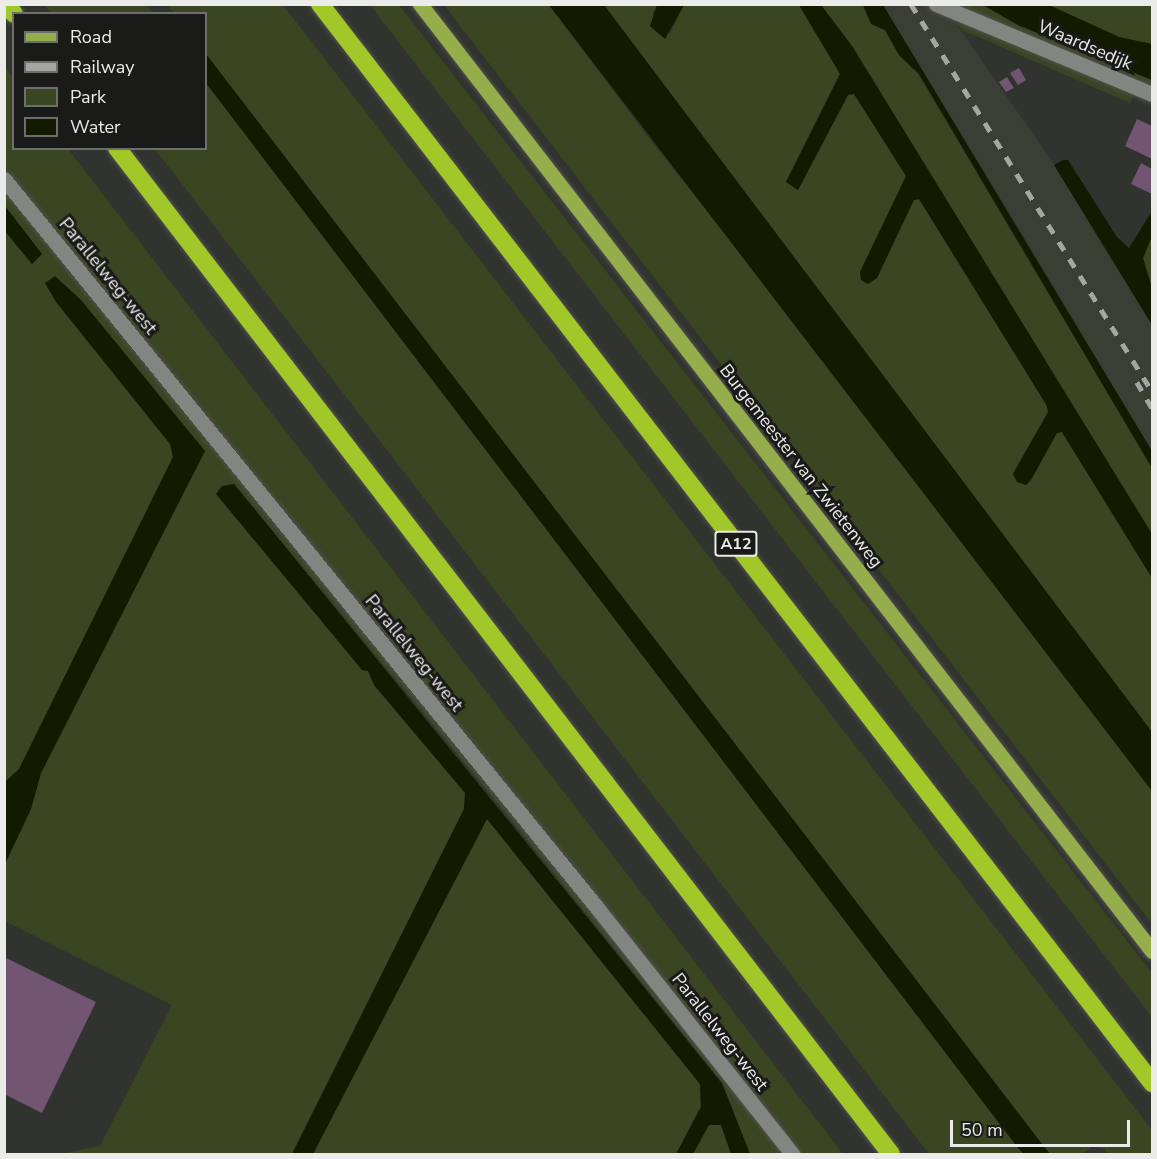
<!DOCTYPE html>
<html>
<head>
<meta charset="utf-8">
<style>
	body { margin:0 }
	#map { position:relative; width:1157px; height:1159px; overflow:hidden; background:#31332f; font-family:"Nunito Sans",sans-serif }
	div>[style] { position:absolute }
	.built>* { inset:0; background:#3a3e34 }
	.green>* { inset:0; background:#3a4522 }
	.water>* { inset:0; background:#121a00 }
	.building>* { inset:0; background:#715572 }
	.roads { filter:drop-shadow(0 0 2px #50504e) drop-shadow(0 0 2px #50504e) }
	.minor>* { height:15px; margin:-7.5px; padding:0 7.5px; transform-origin:7.5px; border-radius:7.5px; background:#838581 }
	.major>* { height:15px; margin:-7.5px; padding:0 7.5px; transform-origin:7.5px; border-radius:7.5px; background:#96ad4c }
	.highway>* { height:18px; margin:-9px; padding:0 9px; transform-origin:9px; border-radius:9px; background:#a2c728 }
	.rail>* { height:4.5px; margin-top:-2.25px; transform-origin:0; background:repeating-linear-gradient(90deg,#a5a6a3 0 10px,transparent 0 20px) }
	span { translate:-50% -50%; white-space:nowrap; text-align:center; line-height:1.15; -webkit-text-stroke:6px #1a1a19; paint-order:stroke }
	.shield-label span { padding:2px 4px; background:#1a1a19; border:2px solid; border-radius:4px; -webkit-text-stroke-width:0 }
	.shield-label { font-size:16px; color:#ebebe9; font-weight:700 }
	.street-label { font-size:18px; color:#ebebe9 }
	.frame { position:absolute; inset:0; border:6px solid #ebebe9; pointer-events:none }
	.legend { position:absolute; left:12px; top:12px; width:195px; height:138px; box-sizing:border-box; background:#1a1a19; border:2px solid #6e6e6c; margin:0; padding:8px 10px; list-style:none; font-size:18px; color:#ebebe9 }
	.legend li { display:flex; align-items:center; gap:12px; height:30px }
	.legend b { width:30px; border:2px solid #6e6e6c }
	.scale { position:absolute; left:950px; top:1120px; width:180px; height:27px; box-sizing:border-box; border:3px solid #ebebe9; border-top:0; padding-left:8px; font-size:18px; line-height:21px; white-space:nowrap; color:#ebebe9; -webkit-text-stroke:4px #1a1a19; paint-order:stroke }
</style>
</head>
<body>
<div id="map">
	<div class="built">
		<div style="clip-path:polygon(883px 5px,943px 5px,1054px 164px,1120px 270px,1152px 325px,1152px 451px)"></div>
	</div>
	<div class="green">
		<div style="clip-path:polygon(44px 5px,146px 5px,153px 13px,51px 13px)"></div>
		<div style="clip-path:polygon(167px 5px,283px 5px,1152px 1130px,1152px 1154px,1107px 1154px,1105px 1149px,1093px 1147px,1081px 1154px,1050px 1154px,206px 54px,206px 14px,174px 13px)"></div>
		<div style="clip-path:polygon(370px 5px,399px 5px,1152px 973px,1152px 1017px)"></div>
		<div style="clip-path:polygon(444px 5px,549px 5px,648px 137px,801px 329px,1152px 791px,1152px 924px)"></div>
		<div style="clip-path:polygon(604px 5px,657px 5px,652px 14px,670px 34px,684px 5px,799px 5px,840px 74px,786px 182px,798px 190px,849px 94px,854px 94px,906px 176px,860px 272px,861px 280px,914px 200px,919px 199px,1047px 406px,1048px 412px,1013px 473px,1026px 485px,1057px 433px,1062px 432px,1152px 578px,1152px 733px)"></div>
		<div style="clip-path:polygon(821px 5px,863px 5px,871px 24px,885px 30px,899px 55px,918px 74px,1152px 468px,1152px 534px,852px 46px)"></div>
		<div style="clip-path:polygon(943px 5px,983px 5px,1018px 25px,1152px 80px,1152px 104px,1134px 96px,1130px 103px,962px 30px)"></div>
		<div style="clip-path:polygon(1049px 5px,1152px 5px,1152px 44px,1119px 37px)"></div>
		<div style="clip-path:polygon(5px 66px,13px 78px,14px 148px,68px 149px,843px 1154px,750px 1154px,722px 1083px,479px 781px,234px 484px,229px 484px,361px 669px,368px 671px,375px 686px,465px 793px,464px 809px,292px 1154px,59px 1154px,100px 1146px,172px 1005px,5px 921px,5px 864px,31px 809px,41px 773px,205px 451px,55px 276px,49px 281px,171px 444px,173px 457px,19px 769px,5px 782px,4px 231px,32px 264px,42px 254px,5px 206px)"></div>
		<div style="clip-path:polygon(206px 83px,477px 439px,1024px 1154px,929px 1154px,155px 149px,206px 148px)"></div>
		<div style="clip-path:polygon(1152px 236px,1152px 288px,1143px 258px)"></div>
		<div style="clip-path:polygon(487px 819px,700px 1084px,701px 1106px,676px 1154px,313px 1154px)"></div>
		<div style="clip-path:polygon(708px 1125px,721px 1125px,731px 1154px,693px 1154px)"></div>
	</div>
	<div class="water">
		<div style="clip-path:polygon(549px 5px,604px 5px,1152px 732px,1152px 791px)"></div>
		<div style="clip-path:polygon(657px 5px,684px 5px,665px 39px,650px 26px)"></div>
		<div style="clip-path:polygon(799px 5px,821px 5px,852px 46px,1152px 534px,1152px 578px,1062px 432px,1057px 433px,1031px 480px,1026px 485px,1017px 482px,1013px 474px,1048px 412px,1047px 406px,919px 199px,914px 200px,877px 278px,868px 284px,861px 280px,860px 272px,906px 176px,854px 94px,848px 95px,798px 190px,786px 182px,840px 74px)"></div>
		<div style="clip-path:polygon(863px 5px,883px 5px,1152px 451px,1152px 468px,919px 74px,899px 55px,885px 30px,871px 24px)"></div>
		<div style="clip-path:polygon(983px 5px,1049px 5px,1119px 37px,1152px 44px,1152px 80px,1018px 25px)"></div>
		<div style="clip-path:polygon(206px 54px,1038px 1139px,1050px 1154px,1024px 1154px,1018px 1148px,206px 83px)"></div>
		<div style="clip-path:polygon(1063px 160px,1068px 160px,1117px 237px,1129px 248px,1152px 211px,1152px 236px,1143px 258px,1152px 288px,1152px 325px,1054px 165px)"></div>
		<div style="clip-path:polygon(5px 206px,42px 254px,32px 264px,5px 231px)"></div>
		<div style="clip-path:polygon(55px 276px,81px 300px,205px 451px,41px 773px,31px 809px,5px 864px,5px 782px,19px 769px,173px 457px,170px 444px,56px 302px,45px 283px)"></div>
		<div style="clip-path:polygon(234px 484px,722px 1083px,750px 1154px,731px 1154px,721px 1125px,709px 1125px,693px 1154px,676px 1154px,701px 1107px,700px 1084px,487px 819px,313px 1154px,292px 1154px,464px 809px,465px 793px,374px 685px,368px 671px,362px 670px,216px 494px,222px 486px)"></div>
	</div>
	<div class="building">
		<div style="clip-path:polygon(1019px 68px,1026px 80px,1018px 85px,1010px 73px)"></div>
		<div style="clip-path:polygon(1007px 77px,1014px 88px,1006px 92px,999px 82px)"></div>
		<div style="clip-path:polygon(1137px 119px,1152px 126px,1152px 159px,1125px 146px)"></div>
		<div style="clip-path:polygon(1141px 163px,1152px 169px,1152px 194px,1131px 184px)"></div>
		<div style="clip-path:polygon(4px 957px,96px 1002px,42px 1113px,4px 1094px)"></div>
	</div>
	<div class="roads">
		<div class="minor">
			<div style="left:936px;top:4px;width:234px;rotate:22.6deg"></div>
			<div style="left:4px;top:179px;width:941px;rotate:50.86deg"></div>
			<div style="left:598px;top:909px;width:313px;rotate:51.6deg"></div>
		</div>
		<div class="major">
			<div style="left:420px;top:4px;width:1197px;rotate:52.3deg"></div>
		</div>
		<div class="highway">
			<div style="left:7px;top:4px;width:12px;rotate:55deg"></div>
			<div style="left:320px;top:4px;width:1363px;rotate:52.36deg"></div>
			<div style="left:117px;top:148px;width:1269px;rotate:52.43deg"></div>
		</div>
	</div>
	<div class="rail">
		<div style="left:911px;top:4px;width:456px;rotate:58.1deg"></div>
		<div style="left:1137px;top:382px;width:30px;rotate:60deg"></div>
	</div>
	<div class="shield-label">
		<span style="left:736px;top:544px">A12</span>
	</div>
	<div class="street-label">
		<span style="left:1085px;top:45px;rotate:23deg">Waardsedijk</span>
		<span style="left:108px;top:276px;rotate:51deg">Parallelweg-west</span>
		<span style="left:801px;top:466px;rotate:52deg">Burgemeester van Zwietenweg</span>
		<span style="left:414px;top:653px;rotate:51deg">Parallelweg-west</span>
		<span style="left:720px;top:1032px;rotate:52deg">Parallelweg-west</span>
	</div>
	<div class="frame"></div>
	<ul class="legend">
	<li><b style="height:8px;background:#96ad4c"></b>Road</li>
	<li><b style="height:8px;background:#a5a6a3"></b>Railway</li>
	<li><b style="height:16px;background:#3a4522"></b>Park</li>
	<li><b style="height:16px;background:#121a00"></b>Water</li>
	</ul>
	<div class="scale">50 m</div>
</div>
</body>
</html>
